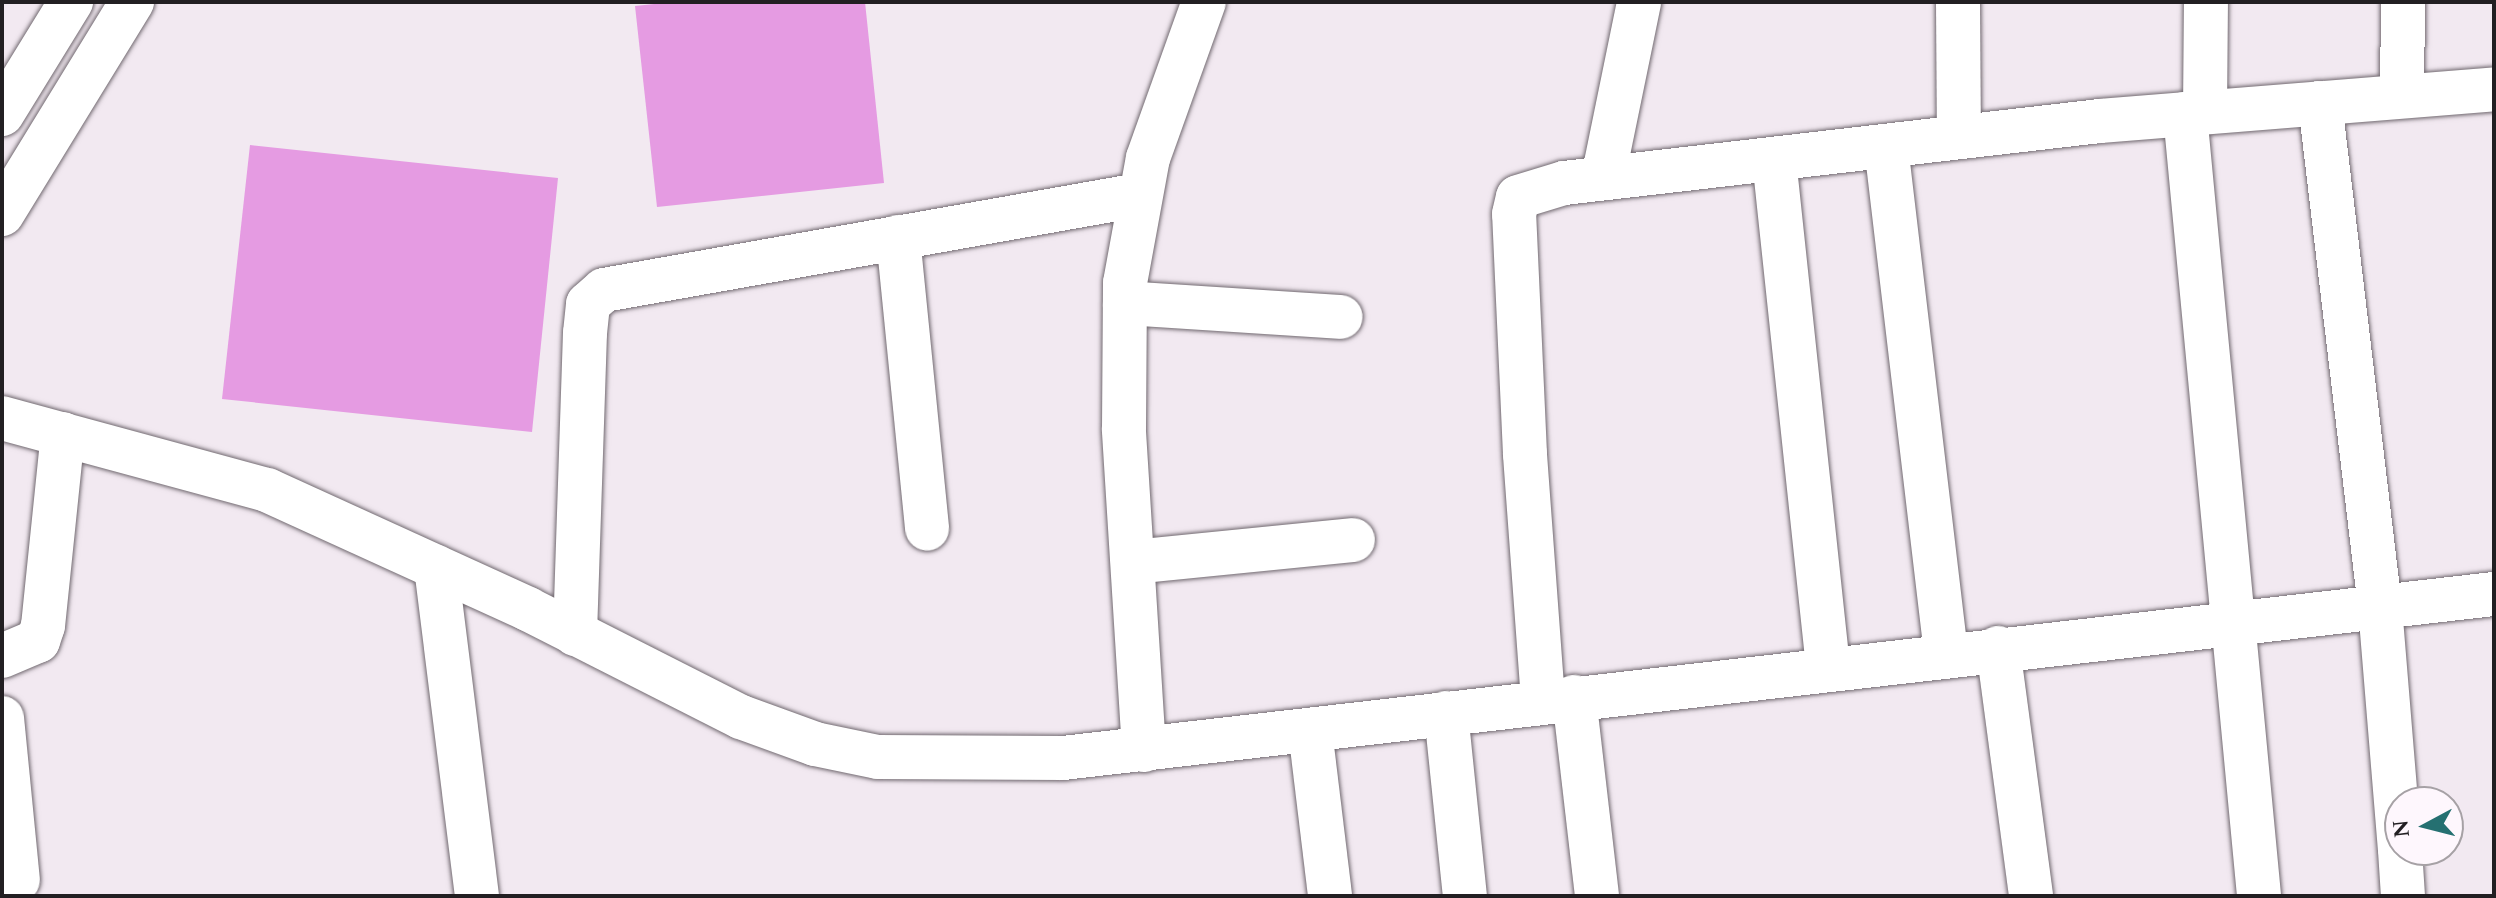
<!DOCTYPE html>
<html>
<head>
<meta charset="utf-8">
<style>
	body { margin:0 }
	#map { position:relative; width:2496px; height:898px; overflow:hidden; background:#f2e9f1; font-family:Spectral,serif }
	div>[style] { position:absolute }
	.water>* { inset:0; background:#e59be2 }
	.roads { filter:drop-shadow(0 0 2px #716970) drop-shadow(0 0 2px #716970) }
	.minor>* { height:44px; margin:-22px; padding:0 22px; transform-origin:22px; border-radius:22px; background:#fff }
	span { translate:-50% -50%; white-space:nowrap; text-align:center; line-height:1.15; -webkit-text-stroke:8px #fef7fd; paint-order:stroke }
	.frame { position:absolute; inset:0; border:4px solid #221f22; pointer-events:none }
	.north { position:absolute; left:2384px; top:786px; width:80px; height:80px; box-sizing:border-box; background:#fef7fd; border:2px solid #a6a1a5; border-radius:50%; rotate:263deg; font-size:22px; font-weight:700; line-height:32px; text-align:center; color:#221f22 }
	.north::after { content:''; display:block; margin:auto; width:28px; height:36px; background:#257071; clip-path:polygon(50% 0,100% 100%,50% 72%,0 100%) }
</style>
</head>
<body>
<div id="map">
	<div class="water">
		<div style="clip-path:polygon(673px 2px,865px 2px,884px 183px,657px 207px,635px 6px)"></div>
		<div style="clip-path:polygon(250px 145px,558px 178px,532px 432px,222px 399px)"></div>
	</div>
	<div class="roads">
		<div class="minor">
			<div style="left:1958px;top:2px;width:135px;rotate:89.6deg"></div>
			<div style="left:2402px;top:96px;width:94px;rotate:-89.4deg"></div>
			<div style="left:2320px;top:103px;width:508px;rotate:83.21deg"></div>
			<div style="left:2380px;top:607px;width:242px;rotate:85.3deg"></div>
			<div style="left:2205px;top:112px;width:110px;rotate:-89.5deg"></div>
			<div style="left:2px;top:114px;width:132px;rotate:-58.4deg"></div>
			<div style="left:2185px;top:114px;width:785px;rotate:84.59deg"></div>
			<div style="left:1886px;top:146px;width:511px;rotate:83.25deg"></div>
			<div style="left:1774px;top:159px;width:511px;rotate:83.93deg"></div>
			<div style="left:1603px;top:178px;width:180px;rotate:-78.4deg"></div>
			<div style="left:2px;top:214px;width:249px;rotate:-58.5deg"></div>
			<div style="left:898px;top:237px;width:293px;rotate:84.3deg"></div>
			<div style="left:1125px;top:303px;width:216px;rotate:3.7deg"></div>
			<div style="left:2px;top:418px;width:275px;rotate:15.2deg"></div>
			<div style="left:267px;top:490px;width:287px;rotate:24.5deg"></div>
			<div style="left:528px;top:609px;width:239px;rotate:26.9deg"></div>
			<div style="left:741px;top:717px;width:79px;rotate:20deg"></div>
			<div style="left:815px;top:744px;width:64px;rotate:11.7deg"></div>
			<div style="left:878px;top:757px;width:185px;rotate:0.3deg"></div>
			<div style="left:1063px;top:758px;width:1440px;rotate:-6.54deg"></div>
			<div style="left:1133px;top:562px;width:221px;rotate:-5.7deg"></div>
			<div style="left:436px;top:567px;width:332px;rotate:82.9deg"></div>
			<div style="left:575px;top:634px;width:301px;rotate:-88.1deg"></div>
			<div style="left:585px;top:333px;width:29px;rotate:-84deg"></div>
			<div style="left:588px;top:304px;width:21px;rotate:-41deg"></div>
			<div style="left:604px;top:290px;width:543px;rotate:-10.07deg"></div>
			<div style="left:1998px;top:648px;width:250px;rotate:82.4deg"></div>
			<div style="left:2px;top:656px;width:39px;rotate:-23deg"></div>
			<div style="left:38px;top:641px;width:16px;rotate:-72deg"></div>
			<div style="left:43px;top:626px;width:193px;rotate:-84.1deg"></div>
			<div style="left:1574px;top:697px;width:200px;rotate:83.4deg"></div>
			<div style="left:1543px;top:700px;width:247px;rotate:-94.2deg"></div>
			<div style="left:1525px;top:454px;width:240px;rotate:-92.6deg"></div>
			<div style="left:1514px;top:214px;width:17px;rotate:-77deg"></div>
			<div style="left:1518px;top:197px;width:48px;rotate:-16.9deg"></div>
			<div style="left:1564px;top:183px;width:540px;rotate:-6.6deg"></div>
			<div style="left:2100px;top:121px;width:395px;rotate:-4.6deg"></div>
			<div style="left:1446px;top:713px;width:184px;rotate:84.1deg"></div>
			<div style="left:2px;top:718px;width:163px;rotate:84.4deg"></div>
			<div style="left:1310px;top:730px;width:167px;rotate:83.1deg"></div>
			<div style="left:1144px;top:750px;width:322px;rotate:-93.6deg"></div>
			<div style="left:1124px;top:429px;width:146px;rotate:-89.6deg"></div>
			<div style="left:1125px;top:283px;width:127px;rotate:-79.6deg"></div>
			<div style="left:1148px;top:158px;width:166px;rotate:-70.3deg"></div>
			<div style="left:2400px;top:850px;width:46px;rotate:86.3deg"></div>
		</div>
	</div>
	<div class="frame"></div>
	<div class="north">N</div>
</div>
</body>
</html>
